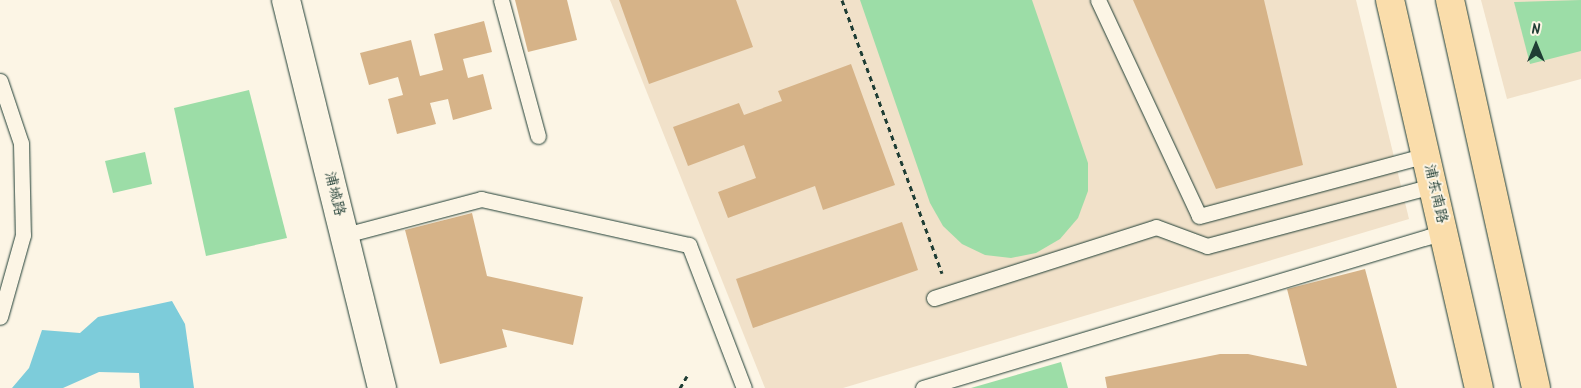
<!DOCTYPE html>
<html>
<head>
<meta charset="utf-8">
<style>
	body { margin:0 }
	#map { position:relative; width:1581px; height:388px; overflow:hidden; background:#fcf5e5; font-family:Kalam,"LXGW WenKai TC",sans-serif }
	div>[style] { position:absolute }
	.built>* { inset:0; background:#f1e1c9 }
	.green>* { inset:0; background:#9cdda7 }
	.water>* { inset:0; background:#7dccda }
	.building>* { inset:0; background:#d6b388 }
	.path>* { height:3px; margin-top:-1.5px; transform-origin:0; background:repeating-linear-gradient(90deg,#1f3d34 0 5px,transparent 0 9px) }
	.roads { filter:drop-shadow(0 0 1px #1f3d34) drop-shadow(0 0 1px #1f3d34) }
	.lane>* { height:15px; margin:-7.5px; padding:0 7.5px; transform-origin:7.5px; border-radius:7.5px; background:#fcf5e5 }
	.street>* { height:28px; margin:-14px; padding:0 14px; transform-origin:14px; border-radius:14px; background:#fcf5e5 }
	.primary>* { height:28px; margin:-14px; padding:0 14px; transform-origin:14px; border-radius:14px; background:#faddab }
	span { translate:-50% -50%; white-space:nowrap; text-align:center; line-height:1.15; -webkit-text-stroke:4px #fcf5e5; paint-order:stroke }
	.street-label { font-size:15px; color:#1f3d34 }
	.north { position:absolute; left:1511px; top:20px; width:50px; height:50px; -webkit-text-stroke:4px #fcf5e5; paint-order:stroke; rotate:0deg; font-size:14px; font-weight:700; line-height:20px; text-align:center; color:#1f3d34 }
	.north::after { content:''; display:block; margin:auto; width:18px; height:22px; background:#1f3d34; clip-path:polygon(50% 0,100% 100%,50% 72%,0 100%) }
</style>
</head>
<body>
<div id="map">
	<div class="built">
		<div style="clip-path:polygon(610px 0,1356px 0,1409px 219px,843px 388px,765px 388px)"></div>
		<div style="clip-path:polygon(1481px 0,1581px 0,1581px 79px,1507px 99px)"></div>
	</div>
	<div class="green">
		<div style="clip-path:polygon(860px 0,1032px 0,1088px 163px,1088px 191px,1078px 218px,1060px 239px,1036px 253px,1011px 258px,985px 255px,962px 244px,943px 226px,930px 203px)"></div>
		<div style="clip-path:polygon(1581px 0,1581px 51px,1530px 64px,1514px 2px)"></div>
		<div style="clip-path:polygon(249px 90px,287px 238px,206px 256px,174px 108px)"></div>
		<div style="clip-path:polygon(145px 152px,152px 184px,113px 193px,105px 161px)"></div>
		<div style="clip-path:polygon(1061px 362px,1068px 388px,971px 388px)"></div>
	</div>
	<div class="water">
		<div style="clip-path:polygon(172px 301px,185px 324px,194px 388px,140px 388px,139px 373px,99px 372px,63px 388px,12px 388px,29px 368px,42px 330px,80px 333px,98px 317px)"></div>
	</div>
	<div class="building">
		<div style="clip-path:polygon(515px 0,567px 0,577px 40px,528px 52px)"></div>
		<div style="clip-path:polygon(619px 0,736px 0,753px 47px,649px 84px)"></div>
		<div style="clip-path:polygon(1133px 0,1264px 0,1303px 165px,1216px 189px)"></div>
		<div style="clip-path:polygon(484px 21px,492px 52px,463px 59px,468px 78px,483px 74px,492px 109px,453px 120px,448px 99px,430px 103px,436px 124px,397px 134px,388px 99px,403px 95px,398px 77px,369px 85px,360px 53px,411px 40px,420px 76px,432px 73px,443px 70px,434px 34px)"></div>
		<div style="clip-path:polygon(851px 64px,895px 185px,823px 210px,815px 186px,728px 218px,718px 192px,756px 178px,744px 145px,688px 166px,673px 127px,739px 103px,744px 115px,782px 101px,778px 91px)"></div>
		<div style="clip-path:polygon(472px 213px,487px 276px,583px 297px,573px 345px,502px 329px,507px 347px,440px 364px,405px 230px)"></div>
		<div style="clip-path:polygon(902px 222px,918px 270px,753px 328px,736px 279px)"></div>
		<div style="clip-path:polygon(1365px 269px,1397px 388px,1107px 388px,1105px 377px,1220px 354px,1248px 354px,1307px 366px,1287px 289px)"></div>
	</div>
	<div class="path">
		<div style="left:842px;top:0;width:291px;rotate:69.9deg"></div>
		<div style="left:680px;top:388px;width:14px;rotate:-60deg"></div>
	</div>
	<div class="roads">
		<div class="lane">
			<div style="left:501px;top:0;width:141px;rotate:74.8deg"></div>
			<div style="left:1098px;top:0;width:238px;rotate:64.9deg"></div>
			<div style="left:1199px;top:216px;width:235px;rotate:-15deg"></div>
			<div style="left:0;top:81px;width:65px;rotate:71.3deg"></div>
			<div style="left:21px;top:143px;width:92px;rotate:88.8deg"></div>
			<div style="left:23px;top:235px;width:85px;rotate:105.7deg"></div>
			<div style="left:345px;top:235px;width:141px;rotate:-14.8deg"></div>
			<div style="left:481px;top:199px;width:213px;rotate:12.5deg"></div>
			<div style="left:689px;top:245px;width:153px;rotate:69deg"></div>
			<div style="left:934px;top:298px;width:233px;rotate:-17.7deg"></div>
			<div style="left:1156px;top:227px;width:54px;rotate:20.4deg"></div>
			<div style="left:1207px;top:246px;width:234px;rotate:-14.9deg"></div>
			<div style="left:923px;top:388px;width:544px;rotate:-16.67deg"></div>
		</div>
		<div class="street">
			<div style="left:286px;top:0;width:400px;rotate:76.1deg"></div>
		</div>
		<div class="primary">
			<div style="left:1390px;top:0;width:398px;rotate:77.1deg"></div>
			<div style="left:1450px;top:0;width:397px;rotate:77.5deg"></div>
		</div>
	</div>
	<div class="street-label">
		<span style="left:334px;top:194px;rotate:76deg">浦城路</span>
		<span style="left:1435px;top:194px;rotate:77deg">浦东南路</span>
	</div>
	<div class="north">N</div>
</div>
</body>
</html>
